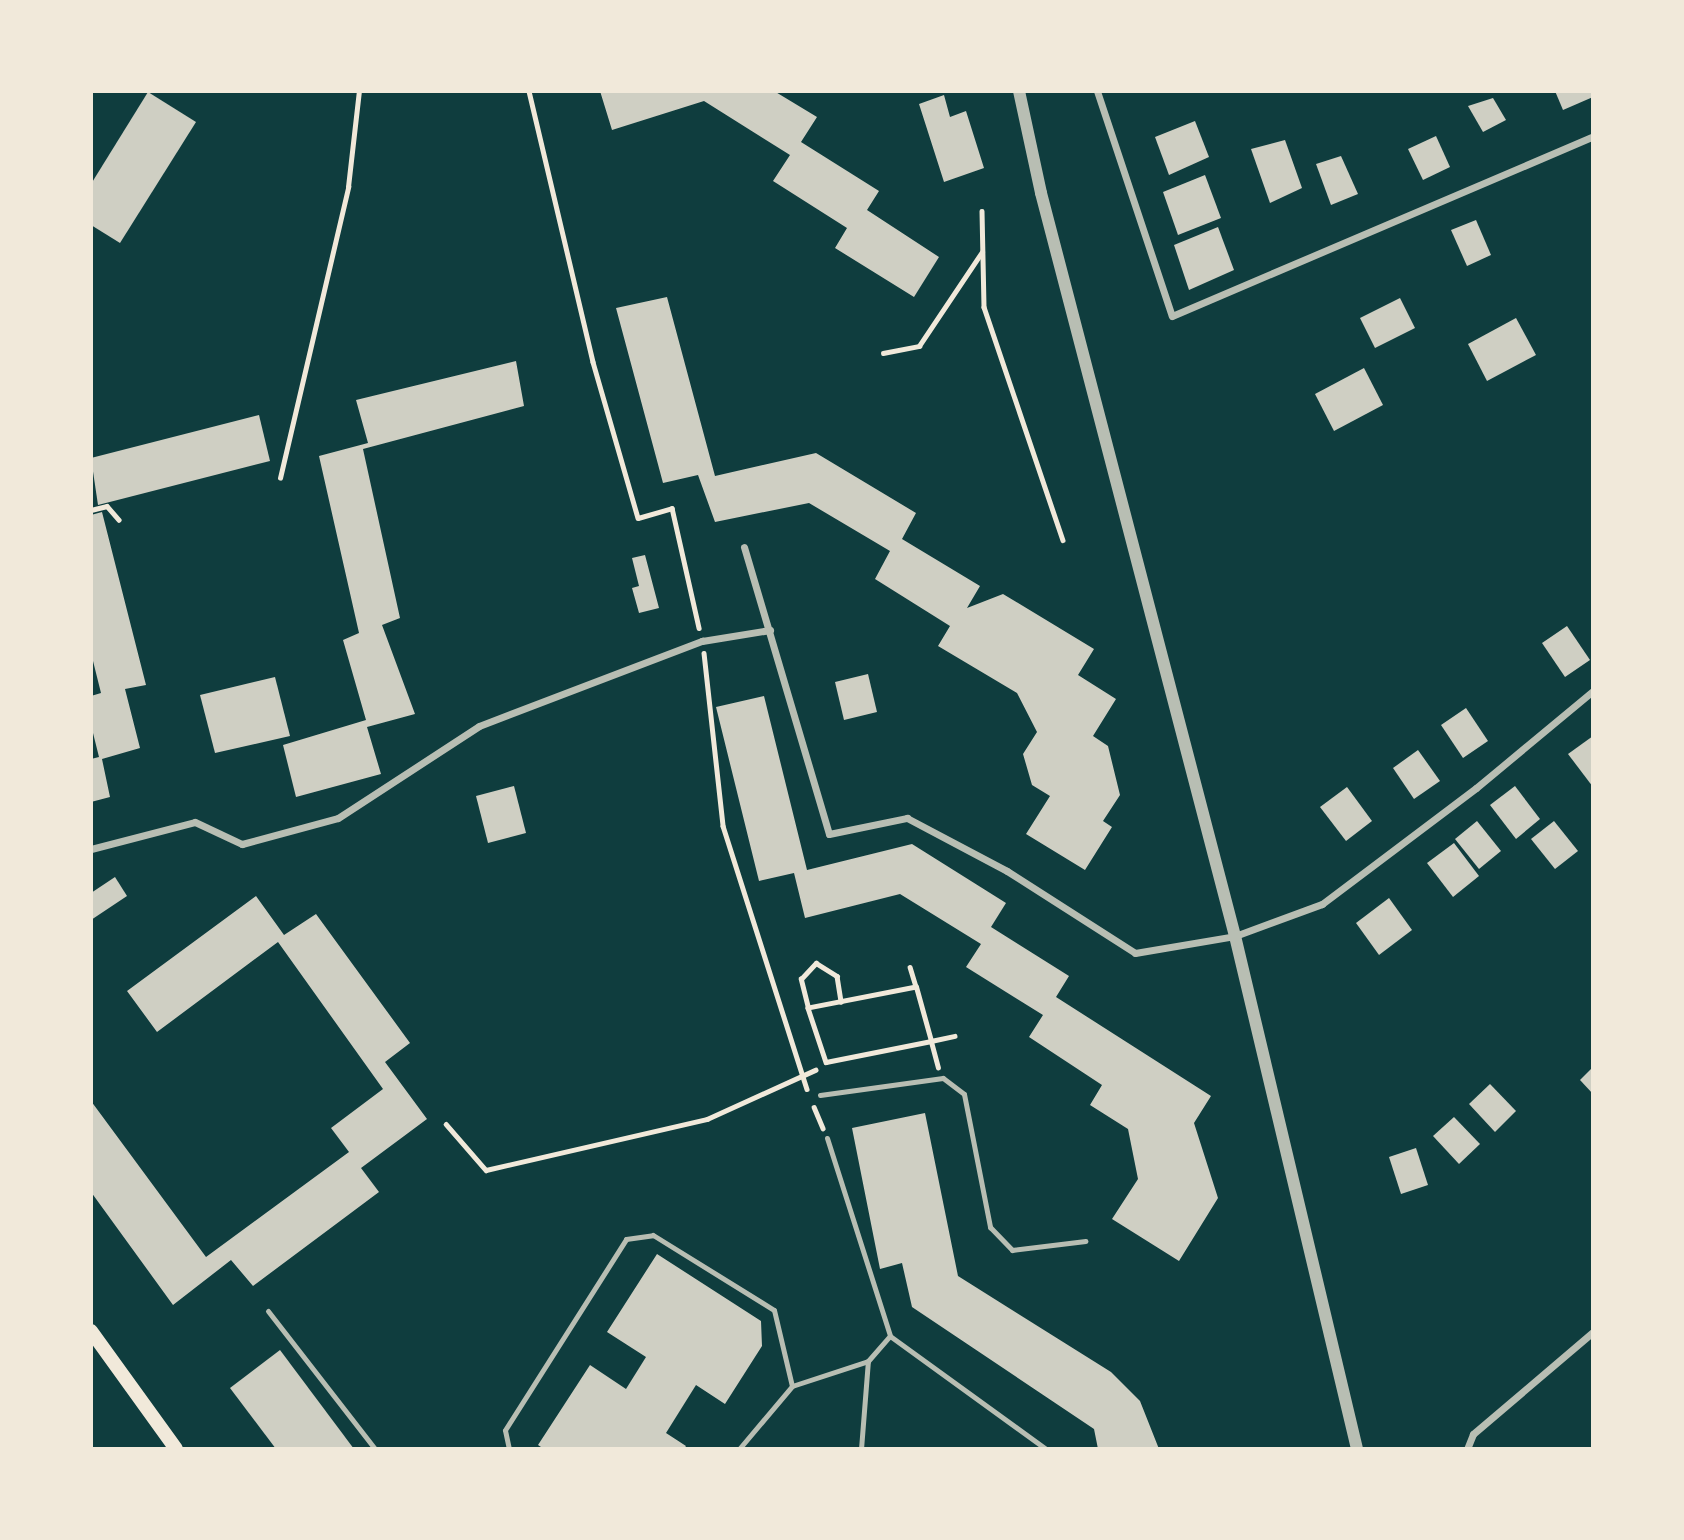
<!DOCTYPE html>
<html>
<head>
<meta charset="utf-8">
<style>
	body { margin:0 }
	#map { position:relative; width:1684px; height:1540px; overflow:hidden; background:#0f3d3e; font-family:"IBM Plex Sans",sans-serif }
	div>[style] { position:absolute }
	.building>* { inset:0; background:#cfcfc3 }
	.path>* { height:4.5px; margin:-2.25px; padding:0 2.25px; transform-origin:2.25px; border-radius:2.25px; background:#f1e9da }
	.service>* { height:5px; margin:-2.5px; padding:0 2.5px; transform-origin:2.5px; border-radius:2.5px; background:#b8beb3 }
	.minor>* { height:7px; margin:-3.5px; padding:0 3.5px; transform-origin:3.5px; border-radius:3.5px; background:#b8beb3 }
	.tertiary>* { height:12px; margin:-6px; padding:0 6px; transform-origin:6px; border-radius:6px; background:#b8beb3 }
	.secondary>* { height:14px; margin:-7px; padding:0 7px; transform-origin:7px; border-radius:7px; background:#f1e9da }
	span { translate:-50% -50%; white-space:nowrap; text-align:center; line-height:1.15; -webkit-text-stroke:7px #f1e9da; paint-order:stroke }
	.frame { position:absolute; inset:0; border:93px solid #f1e9da; pointer-events:none }
</style>
</head>
<body>
<div id="map">
	<div class="building">
		<div style="clip-path:polygon(600px 91px,774px 91px,817px 117px,801px 142px,879px 191px,867px 210px,939px 257px,914px 297px,835px 248px,847px 228px,773px 181px,790px 155px,704px 101px,612px 130px)"></div>
		<div style="clip-path:polygon(1555px 91px,1593px 91px,1593px 97px,1563px 110px)"></div>
		<div style="clip-path:polygon(148px 92px,196px 122px,120px 243px,91px 225px,91px 184px)"></div>
		<div style="clip-path:polygon(944px 95px,950px 117px,966px 111px,984px 168px,944px 182px,919px 104px)"></div>
		<div style="clip-path:polygon(1493px 98px,1506px 120px,1483px 132px,1468px 106px)"></div>
		<div style="clip-path:polygon(1195px 121px,1209px 157px,1169px 175px,1155px 137px)"></div>
		<div style="clip-path:polygon(1436px 136px,1450px 167px,1423px 180px,1408px 149px)"></div>
		<div style="clip-path:polygon(1285px 140px,1302px 188px,1270px 203px,1251px 149px)"></div>
		<div style="clip-path:polygon(1341px 156px,1358px 194px,1331px 205px,1316px 164px)"></div>
		<div style="clip-path:polygon(1205px 175px,1221px 218px,1178px 235px,1163px 192px)"></div>
		<div style="clip-path:polygon(1476px 220px,1491px 255px,1467px 266px,1451px 230px)"></div>
		<div style="clip-path:polygon(1218px 227px,1234px 270px,1189px 290px,1174px 245px)"></div>
		<div style="clip-path:polygon(667px 297px,715px 476px,816px 453px,916px 513px,902px 539px,980px 586px,967px 608px,1003px 594px,1094px 649px,1078px 675px,1116px 699px,1093px 736px,1108px 746px,1120px 795px,1103px 821px,1112px 827px,1085px 870px,1026px 834px,1050px 796px,1032px 785px,1023px 754px,1037px 732px,1017px 693px,938px 646px,950px 626px,875px 579px,890px 551px,809px 503px,715px 522px,698px 475px,663px 483px,616px 308px)"></div>
		<div style="clip-path:polygon(1400px 298px,1415px 328px,1375px 348px,1360px 318px)"></div>
		<div style="clip-path:polygon(1516px 318px,1536px 355px,1487px 381px,1468px 344px)"></div>
		<div style="clip-path:polygon(516px 361px,524px 406px,363px 449px,400px 618px,382px 625px,415px 714px,367px 727px,381px 774px,296px 797px,283px 745px,366px 720px,343px 640px,359px 633px,319px 456px,368px 443px,356px 400px)"></div>
		<div style="clip-path:polygon(1364px 368px,1383px 405px,1334px 431px,1315px 394px)"></div>
		<div style="clip-path:polygon(259px 415px,270px 461px,98px 505px,91px 458px)"></div>
		<div style="clip-path:polygon(102px 512px,146px 685px,125px 689px,140px 748px,102px 759px,110px 797px,91px 802px,91px 759px,99px 757px,91px 725px,91px 696px,101px 693px,91px 653px,91px 515px)"></div>
		<div style="clip-path:polygon(645px 555px,659px 608px,639px 613px,632px 588px,639px 586px,632px 558px)"></div>
		<div style="clip-path:polygon(1567px 626px,1590px 660px,1565px 677px,1542px 643px)"></div>
		<div style="clip-path:polygon(868px 674px,877px 712px,844px 720px,835px 682px)"></div>
		<div style="clip-path:polygon(275px 677px,290px 736px,215px 753px,200px 695px)"></div>
		<div style="clip-path:polygon(764px 696px,807px 870px,912px 844px,1006px 903px,991px 927px,1069px 976px,1056px 997px,1211px 1096px,1194px 1123px,1218px 1198px,1179px 1261px,1112px 1219px,1138px 1179px,1128px 1129px,1090px 1105px,1102px 1085px,1029px 1037px,1043px 1015px,966px 967px,981px 944px,900px 894px,805px 918px,794px 873px,759px 881px,716px 707px)"></div>
		<div style="clip-path:polygon(1466px 708px,1488px 741px,1463px 758px,1441px 725px)"></div>
		<div style="clip-path:polygon(1593px 736px,1593px 787px,1568px 754px)"></div>
		<div style="clip-path:polygon(1418px 750px,1440px 781px,1414px 799px,1393px 768px)"></div>
		<div style="clip-path:polygon(514px 786px,526px 833px,488px 843px,476px 796px)"></div>
		<div style="clip-path:polygon(1515px 786px,1540px 819px,1516px 839px,1490px 805px)"></div>
		<div style="clip-path:polygon(1347px 787px,1372px 821px,1346px 841px,1320px 807px)"></div>
		<div style="clip-path:polygon(1477px 821px,1501px 851px,1479px 869px,1455px 839px)"></div>
		<div style="clip-path:polygon(1554px 821px,1578px 851px,1555px 869px,1531px 839px)"></div>
		<div style="clip-path:polygon(1454px 843px,1479px 876px,1453px 897px,1427px 863px)"></div>
		<div style="clip-path:polygon(115px 877px,127px 896px,91px 920px,91px 893px)"></div>
		<div style="clip-path:polygon(256px 896px,284px 935px,316px 914px,410px 1043px,385px 1062px,427px 1119px,361px 1168px,379px 1192px,253px 1286px,231px 1260px,173px 1305px,91px 1192px,91px 1101px,206px 1257px,349px 1152px,331px 1128px,383px 1089px,278px 942px,157px 1032px,127px 991px)"></div>
		<div style="clip-path:polygon(1389px 898px,1412px 930px,1379px 955px,1356px 923px)"></div>
		<div style="clip-path:polygon(1593px 1067px,1593px 1094px,1580px 1080px)"></div>
		<div style="clip-path:polygon(1490px 1084px,1516px 1111px,1495px 1132px,1469px 1104px)"></div>
		<div style="clip-path:polygon(925px 1113px,958px 1276px,1111px 1372px,1140px 1401px,1159px 1449px,1098px 1449px,1094px 1429px,912px 1307px,902px 1263px,880px 1269px,852px 1128px)"></div>
		<div style="clip-path:polygon(1454px 1117px,1480px 1144px,1459px 1164px,1433px 1136px)"></div>
		<div style="clip-path:polygon(1416px 1148px,1428px 1185px,1401px 1194px,1389px 1157px)"></div>
		<div style="clip-path:polygon(657px 1254px,761px 1321px,762px 1346px,725px 1404px,696px 1385px,666px 1433px,686px 1446px,684px 1449px,544px 1449px,538px 1445px,590px 1365px,626px 1389px,646px 1357px,607px 1332px)"></div>
		<div style="clip-path:polygon(280px 1350px,354px 1449px,276px 1449px,230px 1388px)"></div>
	</div>
	<div class="path">
		<div style="left:529px;top:91px;width:278px;rotate:76.7deg"></div>
		<div style="left:593px;top:362px;width:162px;rotate:73.9deg"></div>
		<div style="left:638px;top:518px;width:35px;rotate:-16deg"></div>
		<div style="left:672px;top:508px;width:123px;rotate:77.3deg"></div>
		<div style="left:982px;top:211px;width:96px;rotate:88.8deg"></div>
		<div style="left:984px;top:307px;width:246px;rotate:71.3deg"></div>
		<div style="left:883px;top:353px;width:37px;rotate:-11deg"></div>
		<div style="left:919px;top:346px;width:113px;rotate:-56.2deg"></div>
		<div style="left:280px;top:478px;width:299px;rotate:-76.8deg"></div>
		<div style="left:348px;top:187px;width:97px;rotate:-83.5deg"></div>
		<div style="left:91px;top:510px;width:16px;rotate:-14deg"></div>
		<div style="left:107px;top:506px;width:18px;rotate:49deg"></div>
		<div style="left:704px;top:653px;width:174px;rotate:83.7deg"></div>
		<div style="left:723px;top:826px;width:276px;rotate:72.3deg"></div>
		<div style="left:910px;top:967px;width:21px;rotate:73deg"></div>
		<div style="left:808px;top:1008px;width:30px;rotate:-104deg"></div>
		<div style="left:801px;top:979px;width:22px;rotate:-47deg"></div>
		<div style="left:816px;top:963px;width:25px;rotate:32deg"></div>
		<div style="left:837px;top:976px;width:26px;rotate:81deg"></div>
		<div style="left:938px;top:1068px;width:28px;rotate:-105deg"></div>
		<div style="left:931px;top:1041px;width:56px;rotate:-105.5deg"></div>
		<div style="left:916px;top:987px;width:110px;rotate:169deg"></div>
		<div style="left:808px;top:1008px;width:57px;rotate:71.6deg"></div>
		<div style="left:826px;top:1062px;width:107px;rotate:-11.3deg"></div>
		<div style="left:931px;top:1041px;width:24px;rotate:-12deg"></div>
		<div style="left:814px;top:1107px;width:23px;rotate:67deg"></div>
		<div style="left:446px;top:1124px;width:61px;rotate:49deg"></div>
		<div style="left:486px;top:1170px;width:227px;rotate:-13deg"></div>
		<div style="left:707px;top:1119px;width:119px;rotate:-24.4deg"></div>
	</div>
	<div class="service">
		<div style="left:820px;top:1095px;width:124px;rotate:-7.9deg"></div>
		<div style="left:943px;top:1078px;width:26px;rotate:37deg"></div>
		<div style="left:964px;top:1094px;width:136px;rotate:78.9deg"></div>
		<div style="left:990px;top:1227px;width:32px;rotate:46deg"></div>
		<div style="left:1012px;top:1250px;width:74px;rotate:-7deg"></div>
		<div style="left:827px;top:1138px;width:208px;rotate:72.3deg"></div>
		<div style="left:890px;top:1336px;width:193px;rotate:35.9deg"></div>
		<div style="left:268px;top:1311px;width:175px;rotate:52.2deg"></div>
		<div style="left:509px;top:1449px;width:19px;rotate:-102deg"></div>
		<div style="left:505px;top:1430px;width:226px;rotate:-57.6deg"></div>
		<div style="left:626px;top:1239px;width:27px;rotate:-8deg"></div>
		<div style="left:653px;top:1235px;width:142px;rotate:31.8deg"></div>
		<div style="left:774px;top:1310px;width:78px;rotate:76.7deg"></div>
		<div style="left:792px;top:1386px;width:80px;rotate:-18.2deg"></div>
		<div style="left:739px;top:1449px;width:82px;rotate:-49.9deg"></div>
		<div style="left:861px;top:1449px;width:88px;rotate:-85.5deg"></div>
		<div style="left:868px;top:1361px;width:33px;rotate:-49deg"></div>
	</div>
	<div class="minor">
		<div style="left:1097px;top:91px;width:237px;rotate:71.6deg"></div>
		<div style="left:1172px;top:316px;width:458px;rotate:-23.1deg"></div>
		<div style="left:744px;top:547px;width:299px;rotate:73.5deg"></div>
		<div style="left:829px;top:834px;width:80px;rotate:-11.6deg"></div>
		<div style="left:907px;top:818px;width:113px;rotate:27.9deg"></div>
		<div style="left:1007px;top:871px;width:152px;rotate:32.6deg"></div>
		<div style="left:1135px;top:953px;width:101px;rotate:-9.6deg"></div>
		<div style="left:1235px;top:936px;width:93px;rotate:-20.2deg"></div>
		<div style="left:1322px;top:904px;width:193px;rotate:-37deg"></div>
		<div style="left:1476px;top:788px;width:152px;rotate:-39.7deg"></div>
		<div style="left:91px;top:849px;width:107px;rotate:-14.6deg"></div>
		<div style="left:195px;top:822px;width:52px;rotate:25.1deg"></div>
		<div style="left:242px;top:844px;width:99px;rotate:-15.2deg"></div>
		<div style="left:338px;top:818px;width:168px;rotate:-33.1deg"></div>
		<div style="left:479px;top:726px;width:239px;rotate:-20.9deg"></div>
		<div style="left:702px;top:641px;width:69px;rotate:-9.2deg"></div>
		<div style="left:1467px;top:1449px;width:16px;rotate:-68deg"></div>
		<div style="left:1473px;top:1434px;width:157px;rotate:-40.4deg"></div>
	</div>
	<div class="tertiary">
		<div style="left:1019px;top:91px;width:104px;rotate:77.8deg"></div>
		<div style="left:1041px;top:193px;width:768px;rotate:75.37deg"></div>
		<div style="left:1235px;top:936px;width:527px;rotate:76.62deg"></div>
	</div>
	<div class="secondary">
		<div style="left:91px;top:1331px;width:145px;rotate:54.2deg"></div>
	</div>
	<div class="frame"></div>
</div>
</body>
</html>
